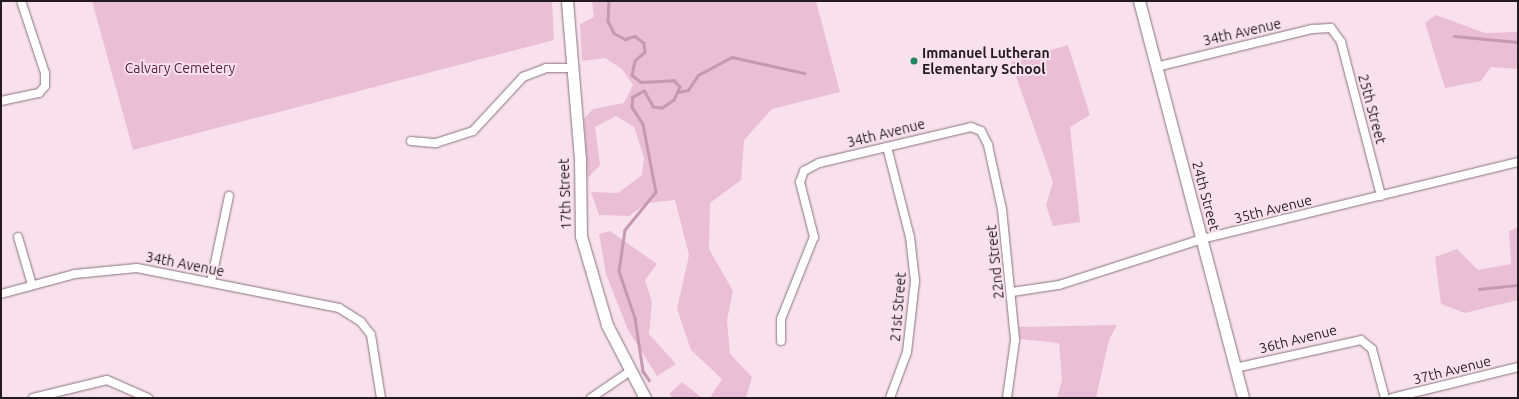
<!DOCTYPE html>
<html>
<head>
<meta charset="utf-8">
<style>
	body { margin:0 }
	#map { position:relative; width:1519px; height:399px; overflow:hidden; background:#f8e1ed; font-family:Ubuntu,sans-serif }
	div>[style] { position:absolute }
	.green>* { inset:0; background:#eabed5 }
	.stream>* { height:2.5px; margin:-1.25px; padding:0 1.25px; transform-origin:1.25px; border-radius:1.25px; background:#c699b1 }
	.roads { filter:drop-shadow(0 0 1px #87737d) drop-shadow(0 0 1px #87737d) }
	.street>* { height:8px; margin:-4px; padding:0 4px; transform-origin:4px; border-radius:4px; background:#fff }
	.secondary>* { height:11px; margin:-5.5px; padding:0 5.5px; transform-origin:5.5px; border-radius:5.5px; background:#fff }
	.dots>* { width:11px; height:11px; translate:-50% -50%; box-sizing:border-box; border:2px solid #f8e1ed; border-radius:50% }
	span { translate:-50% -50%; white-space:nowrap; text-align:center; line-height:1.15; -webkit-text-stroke:4px #f8e1ed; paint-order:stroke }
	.street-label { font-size:14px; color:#231b1f }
	.poi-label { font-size:14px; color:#231b1f; font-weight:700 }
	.left { translate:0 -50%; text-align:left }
	.park-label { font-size:14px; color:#5a2244 }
	.frame { position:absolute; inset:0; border:2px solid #231b1f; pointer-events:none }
</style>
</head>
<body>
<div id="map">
	<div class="green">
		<div style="clip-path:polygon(92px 1px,552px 1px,554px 40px,133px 150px)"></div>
		<div style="clip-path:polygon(592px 1px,816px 1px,840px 92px,772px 109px,744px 140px,741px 180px,710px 203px,709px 249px,733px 291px,727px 320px,730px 354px,752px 377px,746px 398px,710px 398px,722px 379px,691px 350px,677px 309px,689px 255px,675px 200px,647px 203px,629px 216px,599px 215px,591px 192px,618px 193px,642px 175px,644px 157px,634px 127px,616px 116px,595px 127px,600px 165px,588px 178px,584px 119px,593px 109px,624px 103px,633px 85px,622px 69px,605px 58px,582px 61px,580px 24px,594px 17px)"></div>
		<div style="clip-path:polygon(1436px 15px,1485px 33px,1518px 32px,1518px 69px,1491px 67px,1481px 81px,1445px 88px,1425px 23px)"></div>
		<div style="clip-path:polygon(1068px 45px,1090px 115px,1070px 127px,1080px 222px,1053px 226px,1046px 205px,1053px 182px,1011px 62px)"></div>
		<div style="clip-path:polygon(1518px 227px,1518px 300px,1465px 313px,1441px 304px,1435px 257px,1457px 249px,1478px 270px,1511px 264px,1509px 231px)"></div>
		<div style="clip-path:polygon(610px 231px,657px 264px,645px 280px,652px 302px,649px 334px,676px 364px,657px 376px,628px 330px,606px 274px,599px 234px)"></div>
		<div style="clip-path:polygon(1117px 325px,1109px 340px,1096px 398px,1057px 398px,1062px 380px,1059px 343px,1020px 339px,1019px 327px)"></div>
		<div style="clip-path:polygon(682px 382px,702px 398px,673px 398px,669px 394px)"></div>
	</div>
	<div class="stream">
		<div style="left:609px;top:1px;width:20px;rotate:93deg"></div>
		<div style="left:608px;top:21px;width:13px;rotate:63deg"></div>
		<div style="left:614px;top:33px;width:13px;rotate:29deg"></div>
		<div style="left:625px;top:39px;width:10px;rotate:-17deg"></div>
		<div style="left:635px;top:36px;width:11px;rotate:38deg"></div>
		<div style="left:644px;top:43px;width:9px;rotate:84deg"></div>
		<div style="left:645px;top:52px;width:13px;rotate:138deg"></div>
		<div style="left:635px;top:61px;width:14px;rotate:102deg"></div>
		<div style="left:632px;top:75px;width:11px;rotate:38deg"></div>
		<div style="left:641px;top:82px;width:33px;rotate:-3deg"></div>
		<div style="left:674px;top:80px;width:9px;rotate:49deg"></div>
		<div style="left:680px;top:87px;width:14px;rotate:115deg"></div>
		<div style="left:674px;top:100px;width:14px;rotate:146deg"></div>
		<div style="left:662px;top:108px;width:9px;rotate:-174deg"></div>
		<div style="left:653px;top:107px;width:18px;rotate:-119deg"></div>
		<div style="left:644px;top:91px;width:13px;rotate:151deg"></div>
		<div style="left:633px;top:97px;width:10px;rotate:96deg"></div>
		<div style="left:632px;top:107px;width:20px;rotate:57deg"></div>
		<div style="left:643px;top:124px;width:69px;rotate:79.2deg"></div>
		<div style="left:656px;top:192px;width:49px;rotate:129.2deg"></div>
		<div style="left:625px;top:230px;width:41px;rotate:98.3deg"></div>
		<div style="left:619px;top:271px;width:50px;rotate:71.2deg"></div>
		<div style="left:635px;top:318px;width:54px;rotate:81.4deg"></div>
		<div style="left:643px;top:371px;width:11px;rotate:56deg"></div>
		<div style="left:1454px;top:36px;width:64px;rotate:5.4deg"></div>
		<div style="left:678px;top:92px;width:10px;rotate:-11deg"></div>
		<div style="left:688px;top:90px;width:18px;rotate:-56deg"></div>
		<div style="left:698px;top:75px;width:38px;rotate:-28deg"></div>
		<div style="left:732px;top:57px;width:74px;rotate:12.5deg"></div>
		<div style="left:1479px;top:289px;width:39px;rotate:-6deg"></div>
	</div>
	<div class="roads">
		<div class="street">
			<div style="left:1156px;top:67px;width:161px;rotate:-13.7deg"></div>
			<div style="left:1312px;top:29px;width:19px;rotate:-3deg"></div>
			<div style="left:1331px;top:28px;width:17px;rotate:54deg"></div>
			<div style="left:1341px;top:42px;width:159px;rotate:75.4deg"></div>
			<div style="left:1px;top:101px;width:39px;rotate:-12deg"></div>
			<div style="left:39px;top:93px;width:9px;rotate:-49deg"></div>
			<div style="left:45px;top:86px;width:13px;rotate:-90deg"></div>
			<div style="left:45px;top:73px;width:76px;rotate:-108.4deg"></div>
			<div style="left:411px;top:141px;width:25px;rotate:5deg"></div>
			<div style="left:436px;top:143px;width:39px;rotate:-18deg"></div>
			<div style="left:473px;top:131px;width:74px;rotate:-47.2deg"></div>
			<div style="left:523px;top:77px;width:25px;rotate:-21deg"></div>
			<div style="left:546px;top:68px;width:26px"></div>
			<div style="left:887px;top:147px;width:93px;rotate:75.7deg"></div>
			<div style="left:910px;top:237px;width:44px;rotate:83.5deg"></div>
			<div style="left:915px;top:281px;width:71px;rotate:96.4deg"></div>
			<div style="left:907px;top:352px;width:49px;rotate:110.3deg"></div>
			<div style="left:18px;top:237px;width:50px;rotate:73.7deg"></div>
			<div style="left:211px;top:282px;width:88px;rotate:-78.2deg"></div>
			<div style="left:1012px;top:292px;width:48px;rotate:-8.5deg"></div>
			<div style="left:1059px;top:285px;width:150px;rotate:-17.8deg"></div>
			<div style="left:1202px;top:239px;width:325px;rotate:-13.7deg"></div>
			<div style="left:1px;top:294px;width:77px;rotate:-15.1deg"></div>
			<div style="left:75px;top:274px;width:62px;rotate:-5.5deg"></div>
			<div style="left:137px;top:268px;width:206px;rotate:11.2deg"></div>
			<div style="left:339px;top:308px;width:26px;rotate:32deg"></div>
			<div style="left:361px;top:322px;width:16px;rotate:52deg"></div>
			<div style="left:371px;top:335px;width:64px;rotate:81deg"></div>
			<div style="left:781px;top:341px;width:22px;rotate:-90deg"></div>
			<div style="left:781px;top:319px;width:88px;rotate:-68.1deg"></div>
			<div style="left:814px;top:237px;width:57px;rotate:-104.3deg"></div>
			<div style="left:800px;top:182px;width:12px;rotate:-70deg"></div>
			<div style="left:804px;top:171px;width:17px;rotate:-28deg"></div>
			<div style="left:819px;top:163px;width:156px;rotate:-13.3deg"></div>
			<div style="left:971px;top:127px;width:11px;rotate:22deg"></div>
			<div style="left:981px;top:131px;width:16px;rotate:63deg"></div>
			<div style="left:988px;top:145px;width:66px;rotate:77.7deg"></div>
			<div style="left:1002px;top:209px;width:132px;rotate:84.3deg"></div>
			<div style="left:1015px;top:340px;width:59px;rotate:97.9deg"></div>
			<div style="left:1235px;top:368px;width:129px;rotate:-12.5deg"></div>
			<div style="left:1361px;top:340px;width:14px;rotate:39deg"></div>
			<div style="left:1372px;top:349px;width:51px;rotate:75.1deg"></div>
			<div style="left:33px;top:398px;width:76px;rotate:-13.7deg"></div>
			<div style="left:107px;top:380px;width:45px;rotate:23.7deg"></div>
			<div style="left:591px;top:398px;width:46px;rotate:-34.4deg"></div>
			<div style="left:1392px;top:398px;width:130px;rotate:-13.8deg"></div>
		</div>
		<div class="secondary">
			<div style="left:567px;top:1px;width:158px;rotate:85.3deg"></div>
			<div style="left:580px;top:158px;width:78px;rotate:89.3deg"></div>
			<div style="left:581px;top:236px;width:93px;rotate:73.7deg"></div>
			<div style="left:607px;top:325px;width:82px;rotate:62.5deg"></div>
			<div style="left:1139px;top:1px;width:410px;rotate:75.3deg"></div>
		</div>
	</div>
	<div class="dots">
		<div style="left:914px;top:61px;background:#1d8561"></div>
	</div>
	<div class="street-label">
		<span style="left:1242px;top:32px;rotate:-13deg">34th Avenue</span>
		<span style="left:1372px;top:109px;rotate:75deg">25th Street</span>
		<span style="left:886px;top:133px;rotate:-14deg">34th Avenue</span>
		<span style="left:565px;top:194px;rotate:-92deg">17th Street</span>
		<span style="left:1206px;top:196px;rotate:75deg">24th Street</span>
		<span style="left:1273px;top:209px;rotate:-14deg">35th Avenue</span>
		<span style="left:995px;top:262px;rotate:-96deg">22nd Street</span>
		<span style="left:185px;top:264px;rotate:11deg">34th Avenue</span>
		<span style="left:898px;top:307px;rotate:-85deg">21st Street</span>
		<span style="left:1298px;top:339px;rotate:-14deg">36th Avenue</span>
		<span style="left:1452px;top:370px;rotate:-14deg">37th Avenue</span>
	</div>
	<div class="poi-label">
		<span class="left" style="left:922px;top:61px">Immanuel Lutheran<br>Elementary School</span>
	</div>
	<div class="park-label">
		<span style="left:180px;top:68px">Calvary Cemetery</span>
	</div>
	<div class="frame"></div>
</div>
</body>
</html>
